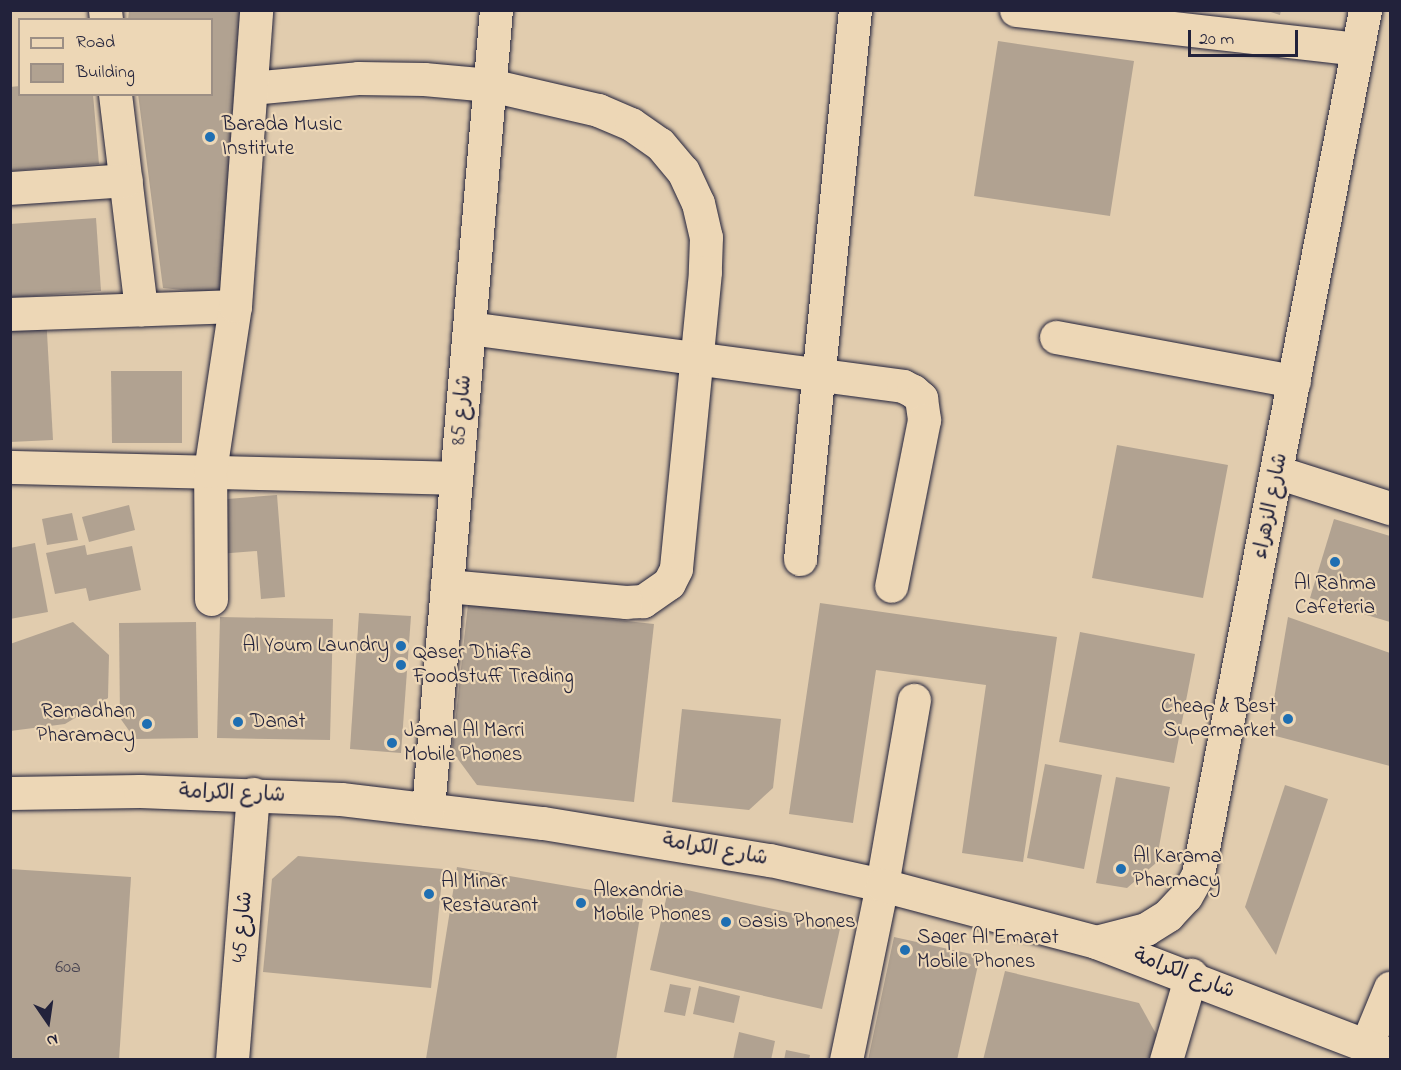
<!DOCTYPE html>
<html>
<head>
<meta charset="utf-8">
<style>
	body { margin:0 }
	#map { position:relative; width:1401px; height:1070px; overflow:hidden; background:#e1ccae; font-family:"Indie Flower","Playpen Sans Arabic",sans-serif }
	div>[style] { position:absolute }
	.building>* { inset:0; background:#b1a291 }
	.roads { filter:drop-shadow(0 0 2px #22223b) drop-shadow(0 0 2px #22223b) }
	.minor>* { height:33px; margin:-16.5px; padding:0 16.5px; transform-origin:16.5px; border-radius:16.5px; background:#edd7b6 }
	.major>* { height:33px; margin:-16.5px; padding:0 16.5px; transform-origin:16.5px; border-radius:16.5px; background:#edd7b6 }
	.dots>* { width:16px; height:16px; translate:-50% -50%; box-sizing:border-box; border:3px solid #edd7b6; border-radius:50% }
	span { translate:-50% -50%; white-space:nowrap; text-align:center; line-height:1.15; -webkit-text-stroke:4.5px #edd7b6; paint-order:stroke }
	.number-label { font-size:18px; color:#464250 }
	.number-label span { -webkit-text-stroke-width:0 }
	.poi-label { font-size:21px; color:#22223b }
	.left { translate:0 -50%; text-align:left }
	.right { translate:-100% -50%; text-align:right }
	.street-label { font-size:21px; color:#22223b }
	.frame { position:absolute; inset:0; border:12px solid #22223b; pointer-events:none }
	.legend { position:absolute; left:18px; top:18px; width:195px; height:78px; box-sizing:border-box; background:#edd7b6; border:2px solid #9c8f85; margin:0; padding:8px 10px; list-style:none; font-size:18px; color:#22223b }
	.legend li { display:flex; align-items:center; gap:12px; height:30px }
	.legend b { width:30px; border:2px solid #9c8f85 }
	.north { position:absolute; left:18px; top:992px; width:60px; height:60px; -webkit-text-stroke:4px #edd7b6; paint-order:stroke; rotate:167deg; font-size:16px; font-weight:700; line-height:24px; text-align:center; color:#22223b }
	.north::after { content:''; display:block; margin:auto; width:21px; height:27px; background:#22223b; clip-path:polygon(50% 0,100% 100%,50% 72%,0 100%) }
	.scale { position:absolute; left:1188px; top:30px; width:110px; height:27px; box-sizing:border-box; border:3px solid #22223b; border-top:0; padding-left:8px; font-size:18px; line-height:21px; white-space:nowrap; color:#22223b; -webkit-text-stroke:4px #edd7b6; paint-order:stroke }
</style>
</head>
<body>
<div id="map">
	<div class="building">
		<div style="clip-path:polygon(129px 10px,241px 10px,231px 295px,163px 288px,138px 94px,212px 94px,212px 20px,128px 20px)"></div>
		<div style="clip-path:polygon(1265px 10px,1281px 10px,1280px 15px)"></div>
		<div style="clip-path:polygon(998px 41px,1134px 61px,1110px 216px,974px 196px)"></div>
		<div style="clip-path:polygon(20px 86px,20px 94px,93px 94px,99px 164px,10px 171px,10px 87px)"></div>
		<div style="clip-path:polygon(96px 218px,101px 291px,10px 298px,10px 224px)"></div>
		<div style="clip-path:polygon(46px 315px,53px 440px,10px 442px,10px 317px)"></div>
		<div style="clip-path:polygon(111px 371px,182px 371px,182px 443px,112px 443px)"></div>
		<div style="clip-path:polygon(1117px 445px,1228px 465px,1203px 598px,1092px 578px)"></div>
		<div style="clip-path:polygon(277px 495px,285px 597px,261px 599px,257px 551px,218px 554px,214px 500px)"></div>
		<div style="clip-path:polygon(129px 505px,135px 530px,89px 542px,82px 517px)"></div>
		<div style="clip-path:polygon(72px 513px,78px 540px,47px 545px,42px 519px)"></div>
		<div style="clip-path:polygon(1334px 519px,1390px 536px,1390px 622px,1310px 598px)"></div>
		<div style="clip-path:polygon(35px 543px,48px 612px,10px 619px,10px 548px)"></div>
		<div style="clip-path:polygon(85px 545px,87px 555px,132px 546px,141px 590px,89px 601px,86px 588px,55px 594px,46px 553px)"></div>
		<div style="clip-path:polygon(820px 603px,1057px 637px,1023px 862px,962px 853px,986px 685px,876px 670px,853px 823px,789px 814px)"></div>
		<div style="clip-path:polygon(468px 604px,654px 624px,634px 802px,477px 785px,452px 751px)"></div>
		<div style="clip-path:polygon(359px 613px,411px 616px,401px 753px,350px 749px)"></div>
		<div style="clip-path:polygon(220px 617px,333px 619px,330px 740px,217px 738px)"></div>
		<div style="clip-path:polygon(1288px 617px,1390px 653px,1390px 766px,1268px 734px)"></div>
		<div style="clip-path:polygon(73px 622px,109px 655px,108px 698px,65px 724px,10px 731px,10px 644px)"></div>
		<div style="clip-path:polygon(196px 622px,198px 738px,135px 739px,120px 718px,119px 623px)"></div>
		<div style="clip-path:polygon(1080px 632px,1195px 654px,1174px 763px,1059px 742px)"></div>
		<div style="clip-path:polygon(682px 709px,781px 719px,773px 788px,749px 810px,672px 802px)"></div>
		<div style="clip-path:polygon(1045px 764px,1102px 775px,1084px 869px,1027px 858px)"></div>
		<div style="clip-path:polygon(1116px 777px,1170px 787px,1156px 863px,1127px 888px,1096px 883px)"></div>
		<div style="clip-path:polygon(1285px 785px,1328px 799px,1276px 955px,1245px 907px)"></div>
		<div style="clip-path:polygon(298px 856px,443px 869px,431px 988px,263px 972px,272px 879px)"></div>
		<div style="clip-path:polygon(457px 867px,643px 899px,616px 1060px,426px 1059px)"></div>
		<div style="clip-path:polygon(10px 869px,131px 877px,119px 1060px,10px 1060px)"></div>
		<div style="clip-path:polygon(669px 886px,841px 924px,822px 1009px,650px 970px)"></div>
		<div style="clip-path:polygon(894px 937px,980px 956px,957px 1060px,868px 1060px)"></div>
		<div style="clip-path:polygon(1005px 971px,1139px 1003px,1160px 1041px,1155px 1060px,983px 1060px)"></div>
		<div style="clip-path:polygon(670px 984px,691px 988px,685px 1016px,664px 1012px)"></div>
		<div style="clip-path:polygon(699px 986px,740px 996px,734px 1023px,693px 1014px)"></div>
		<div style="clip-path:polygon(739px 1032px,775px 1041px,771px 1060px,733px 1060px)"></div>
		<div style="clip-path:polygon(786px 1050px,810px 1055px,809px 1060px,784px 1060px)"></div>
	</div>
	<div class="roads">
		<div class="minor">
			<div style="left:105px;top:10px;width:10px;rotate:84deg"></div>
			<div style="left:1016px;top:10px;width:342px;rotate:6.5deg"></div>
			<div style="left:251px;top:88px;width:107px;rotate:-5.3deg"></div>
			<div style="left:358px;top:78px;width:66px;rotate:0.9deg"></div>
			<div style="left:424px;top:79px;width:66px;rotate:5.2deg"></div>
			<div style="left:490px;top:85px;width:111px;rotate:13deg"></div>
			<div style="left:598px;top:110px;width:36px;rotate:23deg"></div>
			<div style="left:631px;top:124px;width:35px;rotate:35deg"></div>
			<div style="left:660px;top:144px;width:35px;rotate:50deg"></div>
			<div style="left:683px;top:171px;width:35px;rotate:65deg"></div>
			<div style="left:698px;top:203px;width:35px;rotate:77deg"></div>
			<div style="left:706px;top:237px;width:35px;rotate:92deg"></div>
			<div style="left:705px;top:272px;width:298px;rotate:95.6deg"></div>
			<div style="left:676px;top:569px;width:16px;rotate:117deg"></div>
			<div style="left:669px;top:583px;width:32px;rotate:145deg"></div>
			<div style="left:643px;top:601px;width:17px;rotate:177deg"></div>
			<div style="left:626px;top:602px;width:180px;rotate:-174.9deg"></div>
			<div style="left:115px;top:94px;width:217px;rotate:83.1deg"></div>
			<div style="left:10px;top:188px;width:116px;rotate:-3.9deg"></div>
			<div style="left:10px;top:314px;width:225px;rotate:-2deg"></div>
			<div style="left:469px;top:328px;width:438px;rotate:7.6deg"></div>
			<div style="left:903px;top:386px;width:11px;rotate:27deg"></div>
			<div style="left:913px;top:391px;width:11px;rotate:41deg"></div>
			<div style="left:921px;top:398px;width:22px;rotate:82deg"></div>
			<div style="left:924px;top:420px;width:169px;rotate:101.2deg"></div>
			<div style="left:1056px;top:337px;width:242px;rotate:10.5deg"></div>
			<div style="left:10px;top:467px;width:446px;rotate:1.4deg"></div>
			<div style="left:1277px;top:472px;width:119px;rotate:17.7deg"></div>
			<div style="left:800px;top:559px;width:552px;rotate:-84.28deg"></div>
			<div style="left:211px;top:599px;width:128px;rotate:-90.4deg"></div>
			<div style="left:210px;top:471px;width:167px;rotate:-81.4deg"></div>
			<div style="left:235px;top:306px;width:297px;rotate:-85.9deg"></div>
			<div style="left:1366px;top:1046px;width:63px;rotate:-67.5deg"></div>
			<div style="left:232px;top:1060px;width:267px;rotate:-85.5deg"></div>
			<div style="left:846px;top:1060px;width:179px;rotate:-78.4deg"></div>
			<div style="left:882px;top:885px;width:188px;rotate:-80.2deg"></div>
			<div style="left:1166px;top:1060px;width:89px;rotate:-73.6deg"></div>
		</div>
		<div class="major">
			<div style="left:10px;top:793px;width:130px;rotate:-0.9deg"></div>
			<div style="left:140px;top:791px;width:201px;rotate:2.3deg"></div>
			<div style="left:341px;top:799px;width:203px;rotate:6.8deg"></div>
			<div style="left:543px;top:823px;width:230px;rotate:9.3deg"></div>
			<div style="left:770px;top:860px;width:115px;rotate:12.6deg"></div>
			<div style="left:882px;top:885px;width:221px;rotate:14.9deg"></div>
			<div style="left:1096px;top:942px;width:315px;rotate:21deg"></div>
			<div style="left:428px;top:809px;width:802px;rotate:-85.14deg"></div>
			<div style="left:1096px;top:942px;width:52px;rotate:-14.6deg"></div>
			<div style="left:1146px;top:929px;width:26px;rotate:-32deg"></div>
			<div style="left:1168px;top:915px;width:26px;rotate:-47deg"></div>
			<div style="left:1186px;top:896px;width:25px;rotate:-61deg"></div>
			<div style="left:1198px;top:874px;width:880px;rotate:-79.06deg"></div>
		</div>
	</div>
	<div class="dots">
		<div style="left:210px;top:137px;background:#1f6fb2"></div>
		<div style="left:1335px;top:562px;background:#1f6fb2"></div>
		<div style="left:401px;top:646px;background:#1f6fb2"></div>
		<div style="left:401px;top:665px;background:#1f6fb2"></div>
		<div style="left:1288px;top:719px;background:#1f6fb2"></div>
		<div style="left:238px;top:722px;background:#1f6fb2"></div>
		<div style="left:147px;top:724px;background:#1f6fb2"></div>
		<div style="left:392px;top:743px;background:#1f6fb2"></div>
		<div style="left:1121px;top:869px;background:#1f6fb2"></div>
		<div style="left:429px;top:894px;background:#1f6fb2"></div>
		<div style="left:581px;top:903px;background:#1f6fb2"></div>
		<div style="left:726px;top:922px;background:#1f6fb2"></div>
		<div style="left:905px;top:950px;background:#1f6fb2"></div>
	</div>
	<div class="number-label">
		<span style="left:68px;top:968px">60a</span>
	</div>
	<div class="poi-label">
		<span class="left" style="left:222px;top:137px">Barada Music<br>Institute</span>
		<span style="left:1335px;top:596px">Al Rahma<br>Cafeteria</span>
		<span class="right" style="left:389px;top:646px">Al Youm Laundry</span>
		<span class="left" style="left:413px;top:665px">Qaser Dhiafa<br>Foodstuff Trading</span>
		<span class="right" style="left:1276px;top:719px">Cheap &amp; Best<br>Supermarket</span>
		<span class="right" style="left:135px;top:724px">Ramadhan<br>Pharamacy</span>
		<span class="left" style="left:250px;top:722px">Danat</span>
		<span class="left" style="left:404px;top:743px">Jamal Al Marri<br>Mobile Phones</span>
		<span class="left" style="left:1133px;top:869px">Al Karama<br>Pharmacy</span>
		<span class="left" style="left:441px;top:894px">Al Minar<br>Restaurant</span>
		<span class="left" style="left:593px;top:903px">Alexandria<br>Mobile Phones</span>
		<span class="left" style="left:738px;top:922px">Oasis Phones</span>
		<span class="left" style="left:917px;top:950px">Saqer Al Emarat<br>Mobile Phones</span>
	</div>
	<div class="street-label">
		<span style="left:462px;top:410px;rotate:-85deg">شارع 85</span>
		<span style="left:1271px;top:506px;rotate:-79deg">شارع الزهراء</span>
		<span style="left:232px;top:794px;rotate:2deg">شارع الكرامة</span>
		<span style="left:715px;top:850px;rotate:10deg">شارع الكرامة</span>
		<span style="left:243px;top:927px;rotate:-85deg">شارع 45</span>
		<span style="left:1184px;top:974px;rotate:21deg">شارع الكرامة</span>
	</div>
	<div class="frame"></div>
	<ul class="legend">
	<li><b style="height:8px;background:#edd7b6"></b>Road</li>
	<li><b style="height:16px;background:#b1a291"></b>Building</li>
	</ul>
	<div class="north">N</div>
	<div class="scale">20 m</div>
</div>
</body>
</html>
